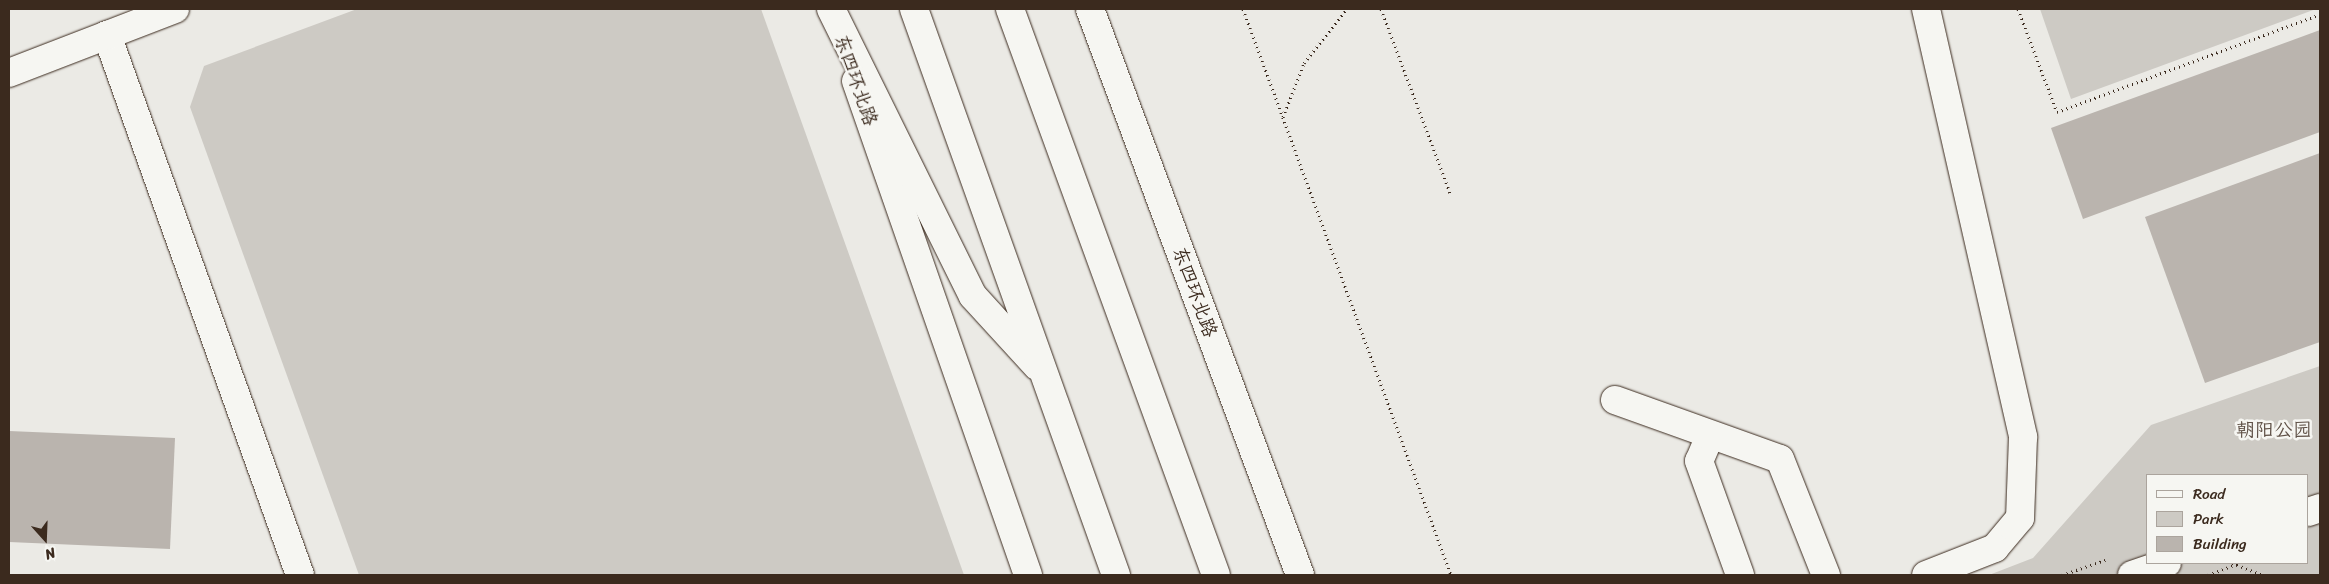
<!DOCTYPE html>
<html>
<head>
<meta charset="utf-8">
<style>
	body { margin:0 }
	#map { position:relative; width:2329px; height:584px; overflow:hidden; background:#ebeae5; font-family:Sriracha,"LXGW WenKai TC",sans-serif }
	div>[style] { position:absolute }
	.green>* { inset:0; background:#cdcac4 }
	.building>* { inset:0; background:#bab4ae }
	.path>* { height:3px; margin-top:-1.5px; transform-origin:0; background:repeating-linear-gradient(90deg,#3b2a1e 0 1px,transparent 0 5px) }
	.roads { filter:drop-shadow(0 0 1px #3b2a1e) drop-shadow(0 0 1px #3b2a1e) }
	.minor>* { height:28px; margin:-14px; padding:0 14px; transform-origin:14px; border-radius:14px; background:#f6f6f2 }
	.highway>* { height:28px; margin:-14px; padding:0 14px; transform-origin:14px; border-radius:14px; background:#f6f6f2 }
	span { translate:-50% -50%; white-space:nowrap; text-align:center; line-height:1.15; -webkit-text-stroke:5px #f6f6f2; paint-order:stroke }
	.street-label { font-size:19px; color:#3b2a1e }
	.park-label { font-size:19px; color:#605248 }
	.frame { position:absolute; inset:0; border:10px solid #3b2a1e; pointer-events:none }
	.legend { position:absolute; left:2146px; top:474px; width:162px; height:90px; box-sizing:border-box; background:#f6f6f2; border:1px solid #aba49d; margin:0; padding:6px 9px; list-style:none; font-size:15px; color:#3b2a1e }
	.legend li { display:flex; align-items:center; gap:10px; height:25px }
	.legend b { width:25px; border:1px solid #aba49d }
	.north { position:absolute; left:20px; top:514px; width:50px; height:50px; -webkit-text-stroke:4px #f6f6f2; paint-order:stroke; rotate:160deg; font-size:14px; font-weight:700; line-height:20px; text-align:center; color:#3b2a1e }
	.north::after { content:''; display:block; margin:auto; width:18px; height:22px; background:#3b2a1e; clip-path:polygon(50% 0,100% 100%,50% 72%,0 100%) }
</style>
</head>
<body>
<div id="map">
	<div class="green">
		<div style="clip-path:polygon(357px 9px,761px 9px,964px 575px,359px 575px,190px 107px,204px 66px)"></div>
		<div style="clip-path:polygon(2040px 9px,2316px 9px,2071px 99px)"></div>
		<div style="clip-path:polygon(evenodd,2320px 366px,2320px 575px,1989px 575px,2033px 558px,2151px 425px,2320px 366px,2148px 475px,2308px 475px,2308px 563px,2148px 563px,2148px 475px)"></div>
	</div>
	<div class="building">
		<div style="clip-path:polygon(2320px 30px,2320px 132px,2083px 219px,2051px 128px)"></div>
		<div style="clip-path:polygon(2320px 153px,2320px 342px,2205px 383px,2145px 217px)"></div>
		<div style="clip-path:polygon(9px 431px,175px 438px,170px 549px,9px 542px)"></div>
	</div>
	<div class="path">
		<div style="left:1243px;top:9px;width:603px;rotate:69.82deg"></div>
		<div style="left:1381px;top:9px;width:197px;rotate:69.4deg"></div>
		<div style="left:2018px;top:9px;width:110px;rotate:69.3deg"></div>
		<div style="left:2057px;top:112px;width:281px;rotate:-20.4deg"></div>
		<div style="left:1283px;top:117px;width:58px;rotate:-68.7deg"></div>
		<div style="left:1304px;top:63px;width:69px;rotate:-51.5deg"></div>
		<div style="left:2232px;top:563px;width:33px;rotate:21deg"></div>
		<div style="left:2062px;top:575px;width:46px;rotate:-19.2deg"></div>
		<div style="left:2208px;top:575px;width:33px;rotate:-21deg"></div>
	</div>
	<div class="roads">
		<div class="minor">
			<div style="left:1090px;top:9px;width:604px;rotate:69.64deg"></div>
			<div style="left:1926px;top:9px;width:439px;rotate:77.2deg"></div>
			<div style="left:2023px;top:437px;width:81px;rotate:92.1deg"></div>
			<div style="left:2020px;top:518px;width:39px;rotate:130deg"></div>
			<div style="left:1995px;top:548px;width:74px;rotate:158.6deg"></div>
			<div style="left:107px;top:35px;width:573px;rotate:70.33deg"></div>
			<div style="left:9px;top:73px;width:178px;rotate:-21.1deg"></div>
			<div style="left:856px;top:81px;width:523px;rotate:70.8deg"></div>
			<div style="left:1615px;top:400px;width:175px;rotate:19.7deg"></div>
			<div style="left:1780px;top:459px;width:125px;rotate:68.4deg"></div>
			<div style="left:1709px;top:438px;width:25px;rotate:113deg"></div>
			<div style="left:1699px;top:461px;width:121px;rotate:70.2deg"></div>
			<div style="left:2308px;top:512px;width:13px;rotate:-18deg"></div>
			<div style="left:2132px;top:575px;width:37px;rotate:-19deg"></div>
		</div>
		<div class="highway">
			<div style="left:831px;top:9px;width:320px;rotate:63.7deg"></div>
			<div style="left:973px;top:296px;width:95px;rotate:47.6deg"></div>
			<div style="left:914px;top:9px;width:601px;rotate:70.36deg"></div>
			<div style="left:1010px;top:9px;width:602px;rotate:70deg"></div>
		</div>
	</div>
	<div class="street-label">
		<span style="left:856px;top:80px;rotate:71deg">东四环北路</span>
		<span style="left:1195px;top:292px;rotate:70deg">东四环北路</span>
	</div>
	<div class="park-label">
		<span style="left:2274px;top:430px">朝阳公园</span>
	</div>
	<div class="frame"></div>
	<ul class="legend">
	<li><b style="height:6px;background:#f6f6f2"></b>Road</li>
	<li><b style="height:14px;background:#cdcac4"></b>Park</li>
	<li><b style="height:14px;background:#bab4ae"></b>Building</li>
	</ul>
	<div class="north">N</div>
</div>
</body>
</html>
